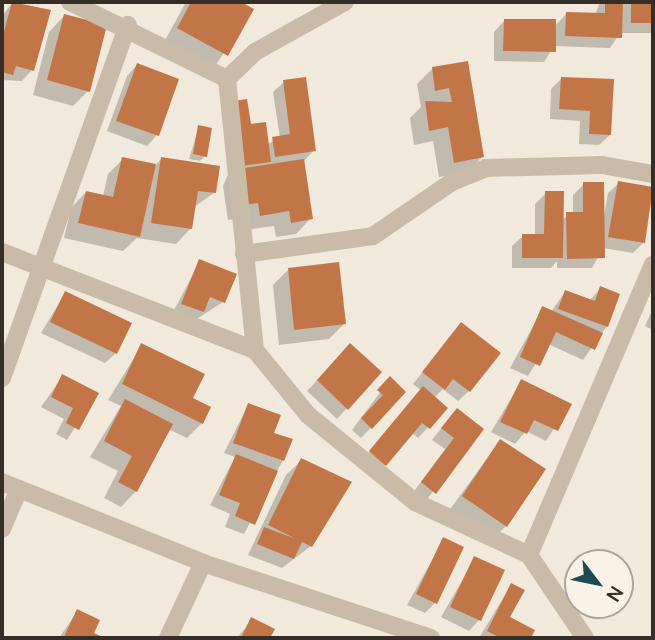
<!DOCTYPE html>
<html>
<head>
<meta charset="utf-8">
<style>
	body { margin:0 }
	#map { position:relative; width:655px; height:640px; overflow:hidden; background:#f1e9db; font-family:Manrope,sans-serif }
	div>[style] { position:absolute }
	.shadow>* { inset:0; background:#0003 }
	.building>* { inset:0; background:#c27648 }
	.street>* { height:18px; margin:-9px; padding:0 9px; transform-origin:9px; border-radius:9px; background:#c8bba7 }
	span { translate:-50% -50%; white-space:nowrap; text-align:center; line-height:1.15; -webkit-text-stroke:7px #f9f3e7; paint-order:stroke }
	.frame { position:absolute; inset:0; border:4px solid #352e27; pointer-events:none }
	.north { position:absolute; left:564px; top:549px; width:70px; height:70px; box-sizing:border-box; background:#f9f3e7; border:2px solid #aba49a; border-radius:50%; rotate:122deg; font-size:19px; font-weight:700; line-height:28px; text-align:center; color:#352e27 }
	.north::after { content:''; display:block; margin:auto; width:24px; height:32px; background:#1e4a55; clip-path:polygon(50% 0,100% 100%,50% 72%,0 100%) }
</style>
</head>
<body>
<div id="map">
	<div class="shadow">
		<div style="clip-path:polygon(13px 2px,49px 11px,32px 70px,22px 81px,2px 80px,2px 16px)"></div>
		<div style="clip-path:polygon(186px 2px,237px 2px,252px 10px,212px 71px,163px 44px)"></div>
		<div style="clip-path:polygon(600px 2px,650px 2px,653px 33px,620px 33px,610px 48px,554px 46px,544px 62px,494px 61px,494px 32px,504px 21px,555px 26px,566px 14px,595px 15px)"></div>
		<div style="clip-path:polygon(64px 16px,88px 91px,73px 106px,33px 95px,49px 32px)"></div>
		<div style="clip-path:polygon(466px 63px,482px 157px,467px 172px,439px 177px,433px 141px,414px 145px,410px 118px,421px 107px,417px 84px,433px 68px)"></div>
		<div style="clip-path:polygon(137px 65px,157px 135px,147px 146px,107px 131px,127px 76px)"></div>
		<div style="clip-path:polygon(561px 79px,612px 81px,610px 135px,599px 145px,579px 144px,580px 121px,550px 119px,551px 89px)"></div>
		<div style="clip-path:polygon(284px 82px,314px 150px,304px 161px,311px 218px,296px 234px,276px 237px,274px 226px,245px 230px,243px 218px,228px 220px,223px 186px,249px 126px,267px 144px,280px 138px,273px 92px)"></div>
		<div style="clip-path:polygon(199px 127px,205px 156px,200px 161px,189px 159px)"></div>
		<div style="clip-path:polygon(123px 159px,155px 166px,161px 159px,214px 193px,194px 207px,191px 228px,176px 244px,137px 238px,123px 251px,64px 238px,71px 208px,86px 192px,103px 196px,108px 174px)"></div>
		<div style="clip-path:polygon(619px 183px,653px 188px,644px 242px,633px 253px,603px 248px,592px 268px,557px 268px,557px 261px,551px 268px,512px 268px,512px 246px,523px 236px,535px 236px,535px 204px,546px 193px,562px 219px,573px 214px,573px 195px,584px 184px,604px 216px,608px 193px)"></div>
		<div style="clip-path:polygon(200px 261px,223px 302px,192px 322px,172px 314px)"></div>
		<div style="clip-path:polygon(288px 270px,344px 324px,329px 339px,279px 345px,273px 285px)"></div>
		<div style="clip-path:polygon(601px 288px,607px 326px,583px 360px,548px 344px,528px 376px,510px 368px,543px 308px,551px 312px,565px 292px,589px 301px)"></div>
		<div style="clip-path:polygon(65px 293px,116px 353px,105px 363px,41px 333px)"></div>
		<div style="clip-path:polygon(653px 308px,653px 330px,645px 326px)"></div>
		<div style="clip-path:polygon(461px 324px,469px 391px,458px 401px,443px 389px,434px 398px,446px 408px,418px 438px,412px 433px,375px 476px,360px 463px,422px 391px,413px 384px)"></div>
		<div style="clip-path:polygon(142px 345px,191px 399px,202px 423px,187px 438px,168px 429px,136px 491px,121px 507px,104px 498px,118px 471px,90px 457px,121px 406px,108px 400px)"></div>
		<div style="clip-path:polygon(340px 356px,347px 408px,337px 419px,307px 391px)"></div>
		<div style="clip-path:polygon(62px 377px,96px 394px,67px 440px,56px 434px,64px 419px,41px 407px)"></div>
		<div style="clip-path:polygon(390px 379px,404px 393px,361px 438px,352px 430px)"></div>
		<div style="clip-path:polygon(521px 382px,569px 405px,546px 441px,526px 431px,515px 444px,491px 432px)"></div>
		<div style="clip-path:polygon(248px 405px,283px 460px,244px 534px,225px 527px,230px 514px,210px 505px,235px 457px,224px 453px)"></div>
		<div style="clip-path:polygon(447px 421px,482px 429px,424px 503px,412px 494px,445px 449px,432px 440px)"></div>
		<div style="clip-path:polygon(500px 441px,506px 526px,491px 541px,448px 512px)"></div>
		<div style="clip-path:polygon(302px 460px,311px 546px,282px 568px,248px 555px,286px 475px)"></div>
		<div style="clip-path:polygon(444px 539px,435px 603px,425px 613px,407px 605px)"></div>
		<div style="clip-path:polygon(475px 558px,479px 620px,469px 631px,441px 617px)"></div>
		<div style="clip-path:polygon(511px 585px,508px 618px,533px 631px,529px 638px,479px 638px)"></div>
		<div style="clip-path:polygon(77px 612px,92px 634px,101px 638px,59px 638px)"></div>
		<div style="clip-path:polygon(252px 620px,272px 630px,268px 638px,237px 638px)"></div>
	</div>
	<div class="building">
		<div style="clip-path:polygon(12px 2px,51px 10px,34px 71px,16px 66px,13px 75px,2px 72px,2px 39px)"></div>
		<div style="clip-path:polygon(191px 2px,241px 2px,254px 9px,228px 56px,177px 28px)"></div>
		<div style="clip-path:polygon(605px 2px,623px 2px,622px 38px,565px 36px,566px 12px,605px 13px)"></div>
		<div style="clip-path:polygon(631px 2px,653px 2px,653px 23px,631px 23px)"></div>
		<div style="clip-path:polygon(64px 14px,107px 25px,90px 92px,47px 80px)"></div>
		<div style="clip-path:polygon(504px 19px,556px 19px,556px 52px,503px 51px)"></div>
		<div style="clip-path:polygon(468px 61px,484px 157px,454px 163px,448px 127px,429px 131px,425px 101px,452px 102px,449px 88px,435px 91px,432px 67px)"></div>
		<div style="clip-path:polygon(137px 63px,179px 79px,159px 136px,116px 121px)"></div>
		<div style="clip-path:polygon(306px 77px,316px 151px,275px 157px,272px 137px,290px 134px,283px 80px)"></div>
		<div style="clip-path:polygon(561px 77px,614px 79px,611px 135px,589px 134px,590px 111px,559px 109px)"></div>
		<div style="clip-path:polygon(247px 99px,251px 124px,266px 122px,271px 162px,242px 166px,233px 101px)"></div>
		<div style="clip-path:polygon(198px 125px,212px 128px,207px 157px,193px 154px)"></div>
		<div style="clip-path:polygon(122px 157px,156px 164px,140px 237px,78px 223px,86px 191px,113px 197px)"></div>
		<div style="clip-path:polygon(161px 157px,220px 166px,216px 193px,198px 191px,192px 229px,151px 223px)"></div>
		<div style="clip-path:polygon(304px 159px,313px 219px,291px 223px,289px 211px,260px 216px,258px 203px,243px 205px,237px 169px)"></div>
		<div style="clip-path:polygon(618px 181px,653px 187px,645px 243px,608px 237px)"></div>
		<div style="clip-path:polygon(583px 182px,604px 182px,605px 258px,567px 259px,566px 212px,583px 212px)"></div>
		<div style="clip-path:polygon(545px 191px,564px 191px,563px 258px,522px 258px,522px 234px,544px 234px)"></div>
		<div style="clip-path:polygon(199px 259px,237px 274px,225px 303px,210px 297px,204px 312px,181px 304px)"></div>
		<div style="clip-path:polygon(339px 262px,346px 324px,294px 330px,288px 268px)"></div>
		<div style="clip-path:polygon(600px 286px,620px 294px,608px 327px,558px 309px,565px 290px,595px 301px)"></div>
		<div style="clip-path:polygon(65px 291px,132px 323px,117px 354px,50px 322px)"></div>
		<div style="clip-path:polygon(542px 306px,603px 333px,595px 350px,556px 332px,540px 366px,520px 357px)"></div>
		<div style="clip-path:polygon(461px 322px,501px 353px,470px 392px,453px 379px,445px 390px,422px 372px)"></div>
		<div style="clip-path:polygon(141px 343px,205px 374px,193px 398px,211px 407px,203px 424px,122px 384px)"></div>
		<div style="clip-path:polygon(350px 343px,382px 372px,348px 410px,317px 380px)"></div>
		<div style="clip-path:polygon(62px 374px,99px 393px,79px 430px,66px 423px,73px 408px,51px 397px)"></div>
		<div style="clip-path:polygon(390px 376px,406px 392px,372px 429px,361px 418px,383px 395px,377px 390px)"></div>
		<div style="clip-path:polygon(521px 379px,572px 404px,558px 431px,534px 420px,527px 434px,500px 422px)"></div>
		<div style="clip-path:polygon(423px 386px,448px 408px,430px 429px,422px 423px,386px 466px,369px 451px)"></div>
		<div style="clip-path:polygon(125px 399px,173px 424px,137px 492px,118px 482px,132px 456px,104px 441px)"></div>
		<div style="clip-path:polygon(248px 403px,281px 415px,274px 433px,293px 439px,284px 461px,233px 443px)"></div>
		<div style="clip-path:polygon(457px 408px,484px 429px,436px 494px,421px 482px,454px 438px,441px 428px)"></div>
		<div style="clip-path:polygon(500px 439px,546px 469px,507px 527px,462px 496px)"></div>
		<div style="clip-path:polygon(236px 454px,278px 471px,255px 525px,235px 516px,240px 503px,219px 495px)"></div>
		<div style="clip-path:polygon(301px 458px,352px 482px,312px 547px,302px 542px,294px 559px,257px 544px,264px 527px,296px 539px,268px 525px)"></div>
		<div style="clip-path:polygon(443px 537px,464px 547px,437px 604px,416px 594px)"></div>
		<div style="clip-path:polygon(474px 556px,505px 570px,481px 621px,450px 607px)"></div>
		<div style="clip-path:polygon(511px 583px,525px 590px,510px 617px,535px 630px,531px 638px,501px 638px,487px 631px)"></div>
		<div style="clip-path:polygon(77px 609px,100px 620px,94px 633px,105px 638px,64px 637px)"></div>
		<div style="clip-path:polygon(251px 617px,275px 629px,270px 638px,241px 638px)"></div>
	</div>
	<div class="street">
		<div style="left:70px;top:2px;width:175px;rotate:26.1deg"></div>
		<div style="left:2px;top:252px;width:271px;rotate:21.2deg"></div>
		<div style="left:255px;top:350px;width:84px;rotate:50.8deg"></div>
		<div style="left:308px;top:415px;width:138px;rotate:39.1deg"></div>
		<div style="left:415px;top:502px;width:126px;rotate:24.9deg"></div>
		<div style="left:529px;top:555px;width:100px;rotate:56deg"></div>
		<div style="left:244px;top:254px;width:130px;rotate:-7.9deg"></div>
		<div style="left:373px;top:236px;width:96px;rotate:-34.4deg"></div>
		<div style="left:452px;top:182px;width:37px;rotate:-22deg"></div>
		<div style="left:486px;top:168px;width:116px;rotate:-1.5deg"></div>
		<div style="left:602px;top:165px;width:52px;rotate:10deg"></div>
		<div style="left:255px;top:350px;width:272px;rotate:-95.9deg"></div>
		<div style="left:227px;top:79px;width:39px;rotate:-44deg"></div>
		<div style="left:255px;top:52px;width:103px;rotate:-29.1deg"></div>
		<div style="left:2px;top:378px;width:375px;rotate:-70.4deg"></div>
		<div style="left:2px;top:482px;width:217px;rotate:21.9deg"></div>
		<div style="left:203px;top:563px;width:240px;rotate:18.2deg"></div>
		<div style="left:2px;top:529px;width:43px;rotate:-67deg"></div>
		<div style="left:529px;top:555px;width:316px;rotate:-66.9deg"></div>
		<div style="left:168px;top:638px;width:83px;rotate:-65deg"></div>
	</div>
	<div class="frame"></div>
	<div class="north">N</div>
</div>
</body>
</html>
